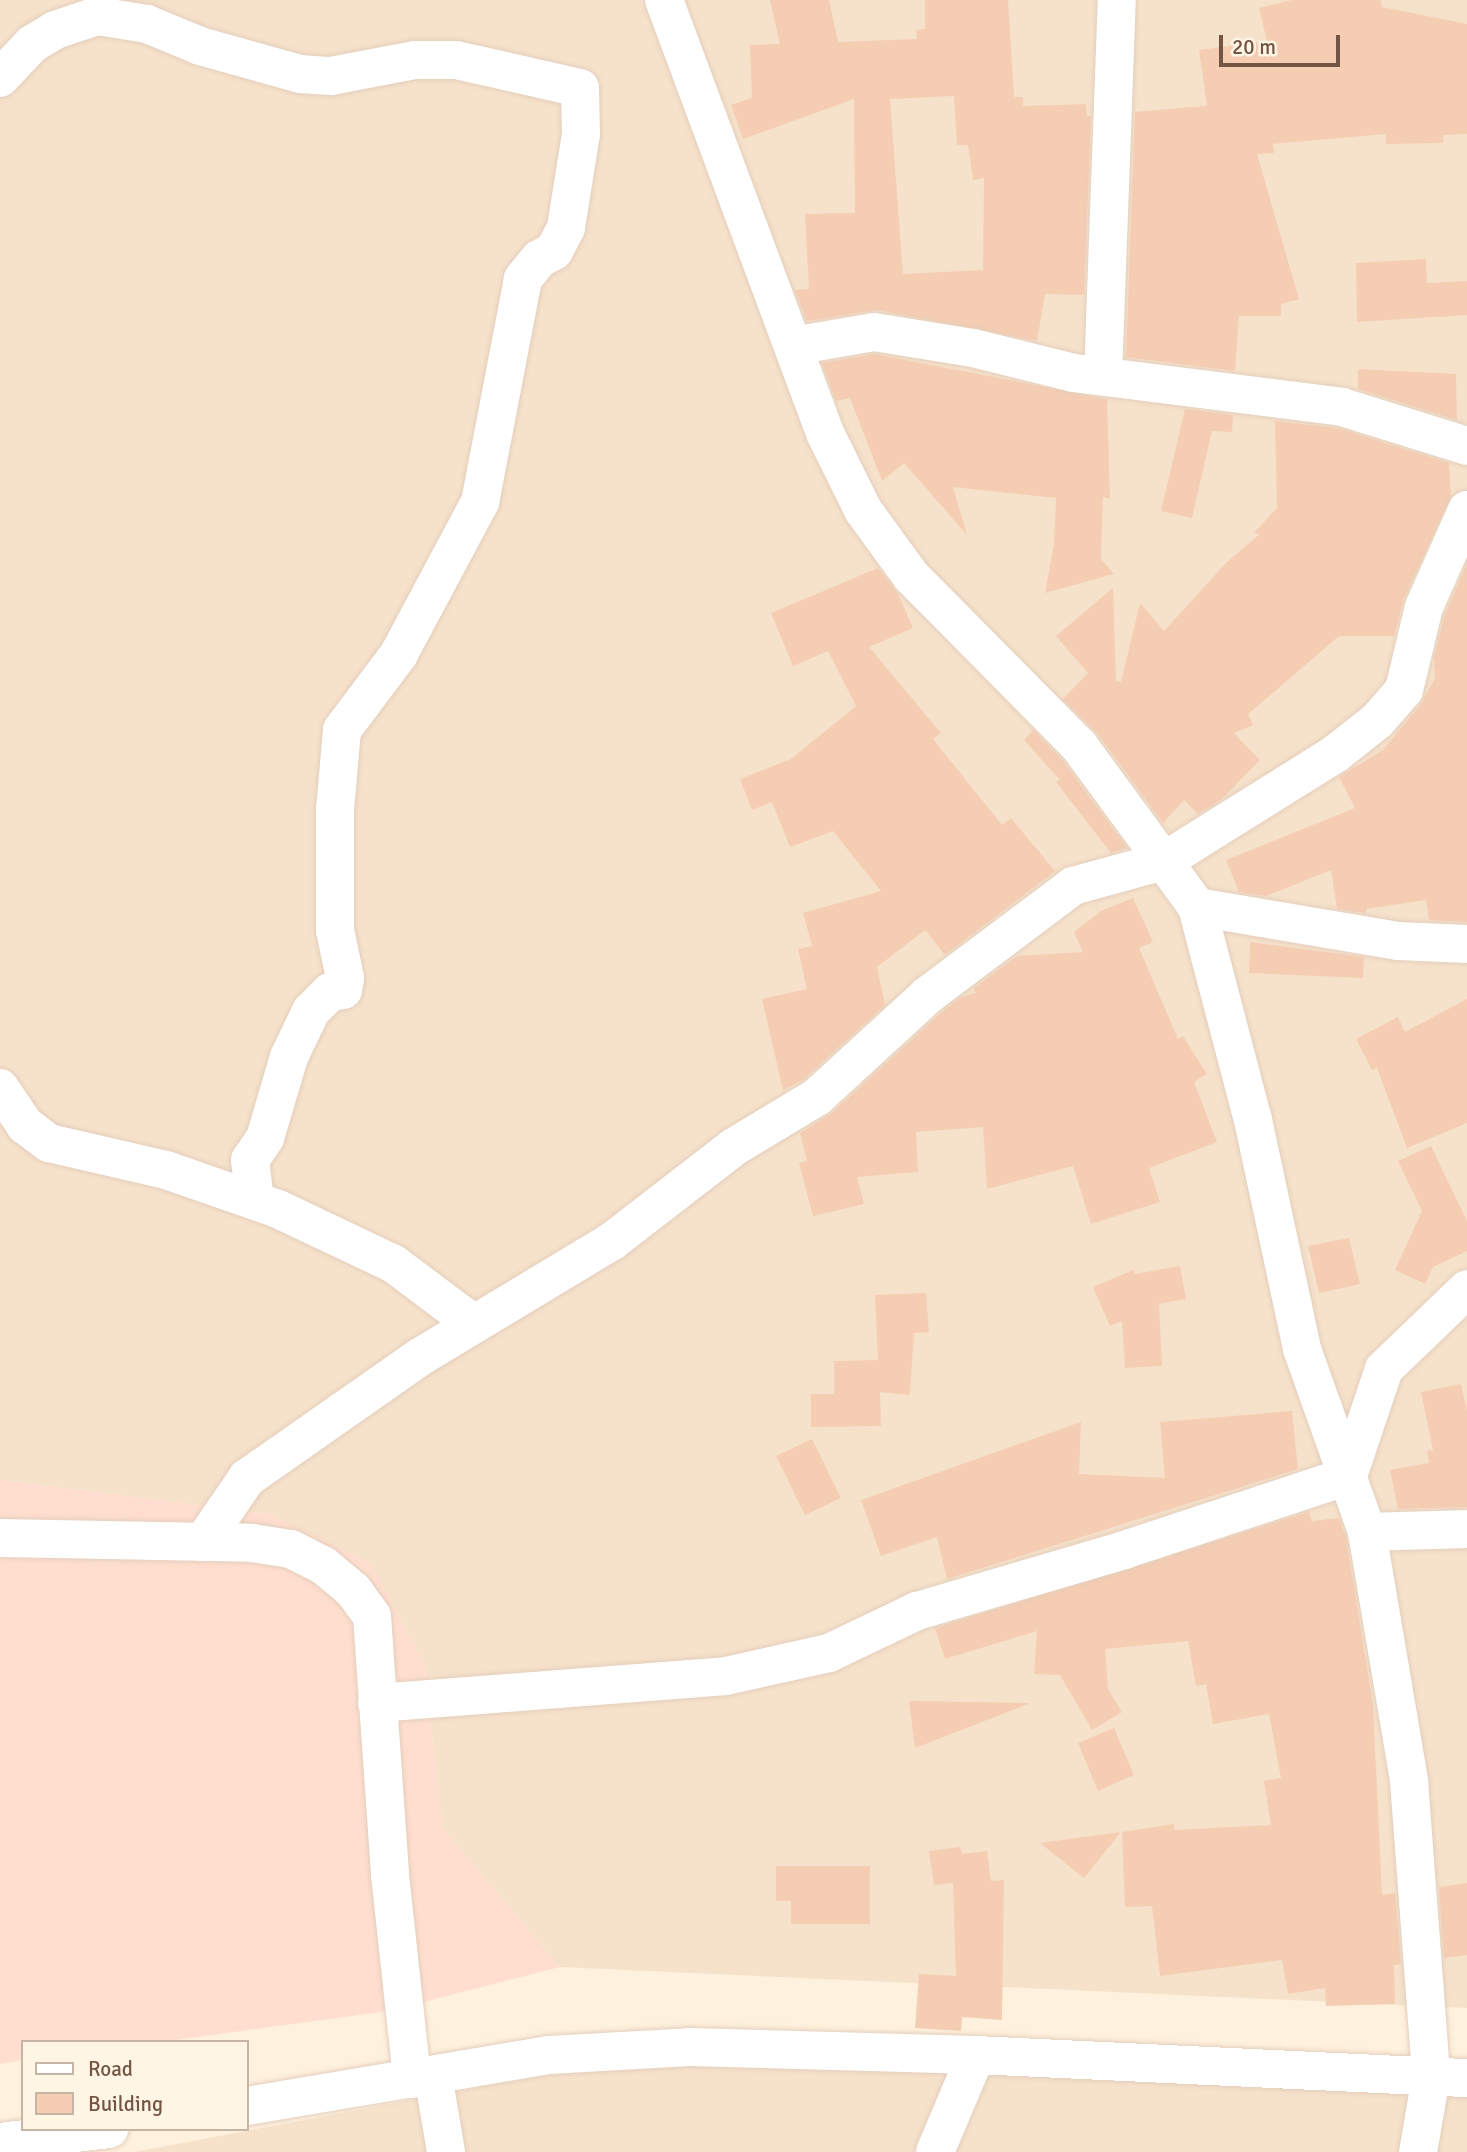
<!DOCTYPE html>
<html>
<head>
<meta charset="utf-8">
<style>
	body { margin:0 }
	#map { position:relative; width:1467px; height:2152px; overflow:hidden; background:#fef1dd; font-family:Signika,sans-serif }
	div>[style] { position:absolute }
	.residential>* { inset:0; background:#f6e2cb }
	.commercial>* { inset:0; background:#ffdecf }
	.building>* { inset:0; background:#f5cdb3 }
	.roads { filter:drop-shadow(0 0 2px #e4cebc) drop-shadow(0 0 2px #e4cebc) }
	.minor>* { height:38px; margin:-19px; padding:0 19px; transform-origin:19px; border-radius:19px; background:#fff }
	.tertiary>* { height:38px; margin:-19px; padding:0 19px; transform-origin:19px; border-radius:19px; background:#fff }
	span { translate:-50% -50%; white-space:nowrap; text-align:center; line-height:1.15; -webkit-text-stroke:5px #fff5e4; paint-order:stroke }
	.legend { position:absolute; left:21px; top:2040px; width:228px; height:91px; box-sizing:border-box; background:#fff5e4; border:2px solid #c7b5a4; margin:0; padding:9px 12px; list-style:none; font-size:21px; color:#745544 }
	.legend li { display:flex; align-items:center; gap:14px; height:35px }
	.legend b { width:35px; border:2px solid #c7b5a4 }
	.scale { position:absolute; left:1219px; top:35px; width:121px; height:32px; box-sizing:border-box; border:4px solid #745544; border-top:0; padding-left:9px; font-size:21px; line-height:24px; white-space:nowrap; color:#745544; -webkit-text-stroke:5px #fff5e4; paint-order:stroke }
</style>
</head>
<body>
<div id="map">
	<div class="residential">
		<div style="clip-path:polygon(0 0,1467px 0,1467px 2008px,560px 1967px,442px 1828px,425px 1666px,268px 1514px,0 1480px)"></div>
		<div style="clip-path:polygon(694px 2047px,1467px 2071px,1467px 2152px,134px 2152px)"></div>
	</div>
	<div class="commercial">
		<div style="clip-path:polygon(0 1480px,268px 1514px,370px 1562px,425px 1666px,442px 1828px,560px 1967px,388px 2011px,161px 2042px,23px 2042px,23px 2060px,0 2064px)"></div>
	</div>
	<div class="building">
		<div style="clip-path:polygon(evenodd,770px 0,829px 0,838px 42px,917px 39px,916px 30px,925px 29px,925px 0,1008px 0,1014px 97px,1023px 97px,1023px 106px,1086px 104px,1087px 116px,1091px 116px,1084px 295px,1045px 294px,1037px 341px,877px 310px,807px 321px,795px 290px,809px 289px,805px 214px,855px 213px,854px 99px,743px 139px,731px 105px,752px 98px,750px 45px,780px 44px,770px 0,954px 96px,957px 145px,968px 145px,973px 180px,984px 178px,983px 270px,903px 274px,890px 99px,954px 96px)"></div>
		<div style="clip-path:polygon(1292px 0,1381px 0,1382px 7px,1467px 24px,1467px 134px,1443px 135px,1443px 143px,1386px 144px,1386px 134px,1273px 144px,1274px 153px,1257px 154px,1299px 299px,1281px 304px,1281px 316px,1239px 316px,1235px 371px,1126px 357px,1135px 112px,1207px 106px,1199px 50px,1267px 41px,1259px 8px)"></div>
		<div style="clip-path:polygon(1426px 259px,1427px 283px,1467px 281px,1467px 315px,1357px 322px,1356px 263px)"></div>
		<div style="clip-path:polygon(874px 354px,1107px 399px,1110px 499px,1103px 497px,1101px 559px,1114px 574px,1045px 593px,1054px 544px,1056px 498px,953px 487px,967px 535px,904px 463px,882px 481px,850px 398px,836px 401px,822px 363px)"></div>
		<div style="clip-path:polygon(1358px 369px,1456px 374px,1457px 420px,1358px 389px)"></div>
		<div style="clip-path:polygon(1185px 409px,1233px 415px,1232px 432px,1212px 431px,1192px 518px,1161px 511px)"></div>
		<div style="clip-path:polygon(1275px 421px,1337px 428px,1449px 463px,1451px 497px,1404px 598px,1394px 636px,1339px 636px,1248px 714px,1253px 725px,1234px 733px,1260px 760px,1221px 800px,1198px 814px,1184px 800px,1163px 823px,1098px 734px,1063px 699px,1088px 673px,1056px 636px,1113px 588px,1116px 681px,1121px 682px,1140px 603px,1164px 631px,1227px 562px,1260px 534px,1254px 533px,1277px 508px)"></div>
		<div style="clip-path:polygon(1467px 564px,1467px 922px,1429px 920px,1426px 900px,1366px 909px,1366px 913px,1337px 909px,1331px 870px,1266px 896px,1239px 892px,1226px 860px,1355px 808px,1339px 777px,1383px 750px,1421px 704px,1435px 678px,1434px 657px,1445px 614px)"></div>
		<div style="clip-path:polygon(878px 568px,898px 594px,913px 628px,869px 647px,941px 733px,933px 739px,1002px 825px,1011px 818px,1055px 871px,945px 955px,925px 930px,877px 967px,885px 1005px,804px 1079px,783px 1090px,762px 999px,807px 989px,798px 949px,812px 946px,803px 913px,881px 891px,833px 831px,790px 847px,772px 802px,752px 810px,740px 779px,791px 759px,856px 706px,828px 651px,793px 666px,771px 613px)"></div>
		<div style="clip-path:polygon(1033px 730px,1063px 761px,1127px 848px,1111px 853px,1056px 782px,1060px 780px,1024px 740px)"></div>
		<div style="clip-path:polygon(1133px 898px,1153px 942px,1139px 948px,1178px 1039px,1183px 1036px,1207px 1074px,1194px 1082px,1217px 1142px,1149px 1168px,1160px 1202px,1091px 1224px,1073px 1166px,987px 1189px,983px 1127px,916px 1132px,918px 1172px,857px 1177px,864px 1204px,813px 1216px,799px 1163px,807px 1161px,800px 1133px,832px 1113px,942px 1012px,961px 997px,976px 993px,973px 989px,1017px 956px,1083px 952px,1074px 932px,1101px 911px)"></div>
		<div style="clip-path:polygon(1250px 942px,1364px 957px,1363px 978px,1249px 973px)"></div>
		<div style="clip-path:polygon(1467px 999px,1467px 1123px,1407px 1148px,1377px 1068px,1372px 1070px,1356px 1039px,1398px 1017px,1405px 1032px)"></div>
		<div style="clip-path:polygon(1431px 1146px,1467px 1221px,1467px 1251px,1433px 1267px,1425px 1284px,1395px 1270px,1422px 1211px,1398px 1161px)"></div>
		<div style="clip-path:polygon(1349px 1238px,1360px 1284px,1319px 1293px,1308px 1246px)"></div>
		<div style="clip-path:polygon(1180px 1266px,1186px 1299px,1159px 1304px,1162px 1366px,1125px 1368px,1122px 1321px,1110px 1326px,1093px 1287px,1133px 1270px,1135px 1274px)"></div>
		<div style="clip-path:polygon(926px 1293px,929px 1332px,914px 1333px,910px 1395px,880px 1392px,881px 1426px,811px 1427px,811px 1394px,834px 1394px,834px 1361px,878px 1360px,875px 1295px)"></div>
		<div style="clip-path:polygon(1461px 1384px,1467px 1410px,1467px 1507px,1398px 1509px,1390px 1470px,1429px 1463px,1427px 1451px,1433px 1450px,1421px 1392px)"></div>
		<div style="clip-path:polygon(1292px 1411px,1298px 1469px,947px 1579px,937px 1537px,881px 1556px,861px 1500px,1081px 1422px,1079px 1474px,1165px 1478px,1160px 1422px)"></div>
		<div style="clip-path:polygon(812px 1439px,841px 1498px,805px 1515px,776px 1456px)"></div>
		<div style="clip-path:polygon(1309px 1512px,1312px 1521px,1339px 1518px,1346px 1538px,1373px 1705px,1382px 1895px,1395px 1893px,1401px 1964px,1394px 1965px,1395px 2004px,1326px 2006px,1325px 1988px,1288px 1994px,1282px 1960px,1160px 1976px,1152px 1906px,1125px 1907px,1122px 1832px,1174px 1824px,1174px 1830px,1271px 1825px,1264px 1781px,1281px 1778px,1269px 1714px,1213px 1724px,1206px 1684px,1196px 1686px,1188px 1641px,1105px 1649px,1108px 1689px,1122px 1712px,1092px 1730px,1060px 1675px,1034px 1674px,1037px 1631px,945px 1659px,935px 1628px)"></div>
		<div style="clip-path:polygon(909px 1701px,1027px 1703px,1028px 1704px,915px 1748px)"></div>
		<div style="clip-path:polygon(1114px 1728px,1134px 1775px,1098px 1791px,1078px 1743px)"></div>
		<div style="clip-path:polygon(1121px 1832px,1084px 1878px,1040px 1843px)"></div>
		<div style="clip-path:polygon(960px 1847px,962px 1854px,987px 1851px,991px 1881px,1004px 1880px,1002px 2020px,962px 2017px,961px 2031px,915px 2028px,919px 1974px,956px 1976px,953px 1883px,934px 1885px,929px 1851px)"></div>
		<div style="clip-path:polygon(776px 1866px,870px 1866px,870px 1924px,791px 1924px,791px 1901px,776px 1901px)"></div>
		<div style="clip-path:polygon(1467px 1883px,1467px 1955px,1444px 1958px,1439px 1887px)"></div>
	</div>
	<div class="roads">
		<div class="minor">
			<div style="left:664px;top:0;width:462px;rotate:69.6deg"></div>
			<div style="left:825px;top:433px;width:86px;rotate:63.7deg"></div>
			<div style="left:863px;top:510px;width:82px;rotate:54deg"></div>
			<div style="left:911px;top:576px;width:240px;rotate:45.3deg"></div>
			<div style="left:1080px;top:747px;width:198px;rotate:53.8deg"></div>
			<div style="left:1197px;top:907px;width:220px;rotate:75.3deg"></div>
			<div style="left:1253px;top:1120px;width:234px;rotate:77.9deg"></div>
			<div style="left:1302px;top:1349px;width:194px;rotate:70.4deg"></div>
			<div style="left:1367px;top:1532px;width:253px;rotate:80.4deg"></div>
			<div style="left:1409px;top:1781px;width:297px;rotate:85.7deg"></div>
			<div style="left:1431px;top:2077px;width:76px;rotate:99.8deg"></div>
			<div style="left:0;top:78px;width:47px;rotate:-46.7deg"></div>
			<div style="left:32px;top:44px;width:27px;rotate:-31deg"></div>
			<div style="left:55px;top:30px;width:44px;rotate:-18.4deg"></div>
			<div style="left:97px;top:16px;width:51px;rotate:9.1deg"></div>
			<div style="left:147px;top:24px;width:57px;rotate:22.5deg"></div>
			<div style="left:200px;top:46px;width:104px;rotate:15.6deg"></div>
			<div style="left:300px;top:74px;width:31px;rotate:4deg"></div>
			<div style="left:331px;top:76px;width:86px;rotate:-10.8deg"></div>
			<div style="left:415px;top:60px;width:41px"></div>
			<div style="left:456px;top:60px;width:127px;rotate:12.7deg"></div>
			<div style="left:580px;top:88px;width:46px;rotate:88.8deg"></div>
			<div style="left:581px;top:134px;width:95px;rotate:99.1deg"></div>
			<div style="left:566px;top:228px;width:26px;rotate:118deg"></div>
			<div style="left:554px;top:251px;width:17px;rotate:152deg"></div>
			<div style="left:539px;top:259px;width:26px;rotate:129deg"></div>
			<div style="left:523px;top:279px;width:227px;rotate:100.9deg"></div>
			<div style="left:480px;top:502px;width:172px;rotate:118.1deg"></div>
			<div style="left:399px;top:654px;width:95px;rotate:126.9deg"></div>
			<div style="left:342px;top:730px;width:80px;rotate:95deg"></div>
			<div style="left:335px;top:810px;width:120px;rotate:90deg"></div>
			<div style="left:335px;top:930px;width:49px;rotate:78.2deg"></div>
			<div style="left:345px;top:978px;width:12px;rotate:99deg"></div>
			<div style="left:343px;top:990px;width:13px;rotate:171deg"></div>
			<div style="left:330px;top:992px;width:27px;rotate:135deg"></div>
			<div style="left:311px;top:1011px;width:51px;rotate:115.6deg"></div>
			<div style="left:289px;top:1057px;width:84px;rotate:106.5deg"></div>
			<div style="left:265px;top:1138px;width:27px;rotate:124deg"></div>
			<div style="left:250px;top:1160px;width:41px;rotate:83deg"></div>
			<div style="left:793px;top:346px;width:82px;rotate:-9.8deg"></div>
			<div style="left:874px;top:332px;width:100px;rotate:9.2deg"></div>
			<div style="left:973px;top:348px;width:104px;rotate:13.9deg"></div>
			<div style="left:1074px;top:373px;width:270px;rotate:7.2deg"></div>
			<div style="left:1342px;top:407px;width:131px;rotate:17.3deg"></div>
			<div style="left:1103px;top:376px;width:376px;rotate:-87.9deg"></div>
			<div style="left:1197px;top:907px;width:204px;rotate:9.6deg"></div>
			<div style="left:1398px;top:941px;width:69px;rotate:2.5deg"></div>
			<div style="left:0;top:1088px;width:45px;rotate:56deg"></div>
			<div style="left:25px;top:1125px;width:30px;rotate:37deg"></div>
			<div style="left:49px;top:1143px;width:120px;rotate:13deg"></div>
			<div style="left:166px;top:1170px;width:119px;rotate:19.2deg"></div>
			<div style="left:278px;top:1209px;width:128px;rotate:25.4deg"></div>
			<div style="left:394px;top:1264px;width:100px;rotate:36.9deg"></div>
			<div style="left:1348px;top:1476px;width:113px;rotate:-71.4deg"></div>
			<div style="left:1384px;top:1369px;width:115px;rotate:-43.9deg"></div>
			<div style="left:1367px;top:1532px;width:100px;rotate:-1.7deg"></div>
			<div style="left:0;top:1538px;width:252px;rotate:1.1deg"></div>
			<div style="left:252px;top:1543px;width:39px;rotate:9deg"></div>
			<div style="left:291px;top:1549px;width:36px;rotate:27deg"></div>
			<div style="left:323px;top:1565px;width:39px;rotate:40deg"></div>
			<div style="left:353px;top:1590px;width:32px;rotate:54deg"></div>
			<div style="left:372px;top:1616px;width:260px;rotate:86deg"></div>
			<div style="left:390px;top:1875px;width:205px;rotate:83.8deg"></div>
			<div style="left:203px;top:1542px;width:78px;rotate:-55.5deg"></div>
			<div style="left:247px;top:1478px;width:211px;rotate:-35deg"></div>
			<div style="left:420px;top:1357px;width:223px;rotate:-31.1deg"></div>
			<div style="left:611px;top:1242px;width:155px;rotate:-37.7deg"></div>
			<div style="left:734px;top:1147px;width:97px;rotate:-31.1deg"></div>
			<div style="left:817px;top:1097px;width:151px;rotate:-42.6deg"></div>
			<div style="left:928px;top:995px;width:181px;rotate:-36.9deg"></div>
			<div style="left:1073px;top:886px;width:94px;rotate:-15.4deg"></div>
			<div style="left:1164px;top:861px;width:202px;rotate:-32deg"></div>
			<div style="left:1335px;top:754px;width:53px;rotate:-38.2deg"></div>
			<div style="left:1377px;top:721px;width:41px;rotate:-48.9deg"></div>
			<div style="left:1404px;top:690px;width:85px;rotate:-76.5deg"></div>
			<div style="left:1424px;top:607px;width:106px;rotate:-66.1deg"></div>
			<div style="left:377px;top:1703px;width:350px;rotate:-4.4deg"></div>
			<div style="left:726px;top:1676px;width:106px;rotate:-12.6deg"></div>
			<div style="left:829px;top:1653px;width:98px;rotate:-25.5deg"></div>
			<div style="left:917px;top:1611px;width:216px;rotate:-16.4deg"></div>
			<div style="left:1124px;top:1550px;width:236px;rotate:-18.3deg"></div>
			<div style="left:433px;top:2075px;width:78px;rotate:80.4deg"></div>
			<div style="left:935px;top:2152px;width:105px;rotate:-67.1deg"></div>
		</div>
		<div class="tertiary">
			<div style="left:247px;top:2106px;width:306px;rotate:-9.6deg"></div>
			<div style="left:549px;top:2055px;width:141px;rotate:-3.2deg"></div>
			<div style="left:690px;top:2047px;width:286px;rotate:1.6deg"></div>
			<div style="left:976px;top:2055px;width:492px;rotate:2.7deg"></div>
			<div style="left:0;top:2142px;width:110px;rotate:-6.8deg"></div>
		</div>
	</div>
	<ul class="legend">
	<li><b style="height:9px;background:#fff"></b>Road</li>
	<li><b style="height:19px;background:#f5cdb3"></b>Building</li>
	</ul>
	<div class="scale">20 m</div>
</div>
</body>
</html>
